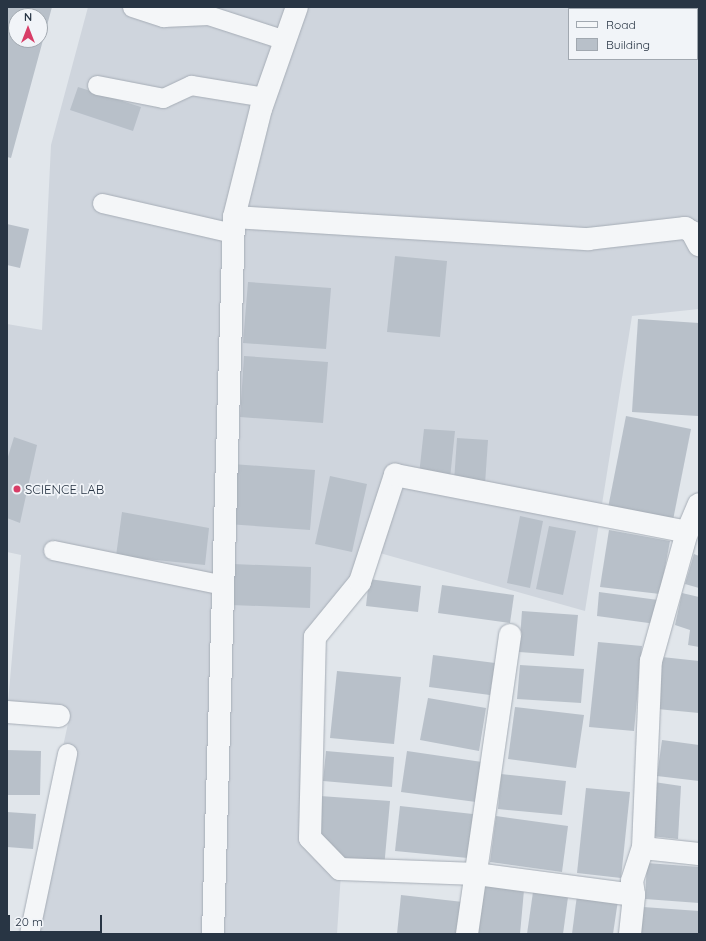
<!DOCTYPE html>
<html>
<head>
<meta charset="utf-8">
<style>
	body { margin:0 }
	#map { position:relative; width:706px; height:941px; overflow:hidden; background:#e1e6eb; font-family:Quicksand,sans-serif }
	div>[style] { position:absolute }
	.built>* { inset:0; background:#cfd5dd }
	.building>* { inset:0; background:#b8c0c9 }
	.roads { filter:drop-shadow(0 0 1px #a6adb6) drop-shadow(0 0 1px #a6adb6) }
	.service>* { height:19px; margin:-9.5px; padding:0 9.5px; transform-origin:9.5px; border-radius:9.5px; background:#f4f6f8 }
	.minor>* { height:22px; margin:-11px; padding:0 11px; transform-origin:11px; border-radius:11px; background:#f4f6f8 }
	.dots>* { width:11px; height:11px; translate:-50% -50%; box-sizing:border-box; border:2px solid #f1f4f8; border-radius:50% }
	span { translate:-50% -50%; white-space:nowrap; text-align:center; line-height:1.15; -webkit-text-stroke:3.5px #f1f4f8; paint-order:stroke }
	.poi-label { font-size:13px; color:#283544 }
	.left { translate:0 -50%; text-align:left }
	.frame { position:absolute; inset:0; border:8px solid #283544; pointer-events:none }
	.legend { position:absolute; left:568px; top:8px; width:130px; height:52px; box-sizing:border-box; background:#f1f4f8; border:1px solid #a1a8b0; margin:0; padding:5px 7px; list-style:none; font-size:12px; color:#283544 }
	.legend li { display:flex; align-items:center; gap:8px; height:20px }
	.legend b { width:20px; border:1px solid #a1a8b0 }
	.north { position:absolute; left:8px; top:8px; width:40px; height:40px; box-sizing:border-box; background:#f1f4f8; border:1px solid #a1a8b0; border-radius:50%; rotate:0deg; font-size:11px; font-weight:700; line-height:16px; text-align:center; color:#283544 }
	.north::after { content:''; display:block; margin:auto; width:14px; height:18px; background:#d83d67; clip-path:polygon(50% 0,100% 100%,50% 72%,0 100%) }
	.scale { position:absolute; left:8px; top:915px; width:94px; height:18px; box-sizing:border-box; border:2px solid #283544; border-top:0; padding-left:5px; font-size:12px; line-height:14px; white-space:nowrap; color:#283544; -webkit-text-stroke:3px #f1f4f8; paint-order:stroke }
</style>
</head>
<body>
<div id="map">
	<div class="built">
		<div style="clip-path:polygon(evenodd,88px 7px,699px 7px,699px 309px,632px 316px,585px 611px,362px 548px,350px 586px,319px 631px,308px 842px,341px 873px,337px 934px,22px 934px,69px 719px,7px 714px,21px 555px,7px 552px,7px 324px,42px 330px,51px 145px,88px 7px,569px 9px,697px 9px,697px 59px,569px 59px,569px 9px)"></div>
	</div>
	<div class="building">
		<div style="clip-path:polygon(evenodd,7px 7px,52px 7px,11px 158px,7px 157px,7px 7px,16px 16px,40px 16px,40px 40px,16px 40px,16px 16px)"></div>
		<div style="clip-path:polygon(78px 87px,141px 107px,133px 131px,70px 110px)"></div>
		<div style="clip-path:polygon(7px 224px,29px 229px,20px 268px,7px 265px)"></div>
		<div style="clip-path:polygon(395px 256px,447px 261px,440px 337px,387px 332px)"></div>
		<div style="clip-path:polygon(248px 282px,331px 288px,326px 349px,243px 343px)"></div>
		<div style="clip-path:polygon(638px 319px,699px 323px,698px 416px,632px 412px)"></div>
		<div style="clip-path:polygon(244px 356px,328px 362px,323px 423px,240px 417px)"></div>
		<div style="clip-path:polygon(626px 416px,691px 429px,673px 520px,608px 508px)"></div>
		<div style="clip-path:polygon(424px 429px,455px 431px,450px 478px,419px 475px)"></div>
		<div style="clip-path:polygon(14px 437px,37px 445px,20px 523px,7px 518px,7px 460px)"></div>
		<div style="clip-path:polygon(457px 438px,488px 440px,485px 484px,454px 482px)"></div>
		<div style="clip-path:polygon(232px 464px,315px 470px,310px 530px,227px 524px)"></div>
		<div style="clip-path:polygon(330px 476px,367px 484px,352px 552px,315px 544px)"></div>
		<div style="clip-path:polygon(122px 512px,209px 528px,205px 565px,116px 556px)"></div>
		<div style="clip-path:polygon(520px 516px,543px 521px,530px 588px,507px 583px)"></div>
		<div style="clip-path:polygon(549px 526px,576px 531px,563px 595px,536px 589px)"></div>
		<div style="clip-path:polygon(609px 530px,670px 541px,660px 594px,600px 587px)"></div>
		<div style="clip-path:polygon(694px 554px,699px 556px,699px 588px,685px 584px)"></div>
		<div style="clip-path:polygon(233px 564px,311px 567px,310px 608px,231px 605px)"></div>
		<div style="clip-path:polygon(369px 579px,421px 586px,418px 612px,366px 606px)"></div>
		<div style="clip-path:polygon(442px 585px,514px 595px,510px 623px,438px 613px)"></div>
		<div style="clip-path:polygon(599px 592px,658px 600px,656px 624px,597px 616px)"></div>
		<div style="clip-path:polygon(682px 593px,699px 597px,699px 647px,688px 645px,690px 630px,675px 625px)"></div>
		<div style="clip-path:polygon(522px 611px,578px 615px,574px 656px,519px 652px)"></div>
		<div style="clip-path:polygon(598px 642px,642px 646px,634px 731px,589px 727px)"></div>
		<div style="clip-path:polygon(433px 655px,495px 663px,490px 695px,429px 687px)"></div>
		<div style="clip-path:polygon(662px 657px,699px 661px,699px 713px,657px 709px)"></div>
		<div style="clip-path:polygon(520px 665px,584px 669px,581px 703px,517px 699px)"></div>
		<div style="clip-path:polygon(337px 671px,401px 677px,394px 744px,330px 738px)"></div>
		<div style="clip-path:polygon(428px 698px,486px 708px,479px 751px,420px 740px)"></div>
		<div style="clip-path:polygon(515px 707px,584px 715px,576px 768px,508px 759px)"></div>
		<div style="clip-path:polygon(662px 740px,699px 745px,699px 781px,657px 776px)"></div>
		<div style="clip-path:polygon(7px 750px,41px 751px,40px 795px,7px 795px)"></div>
		<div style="clip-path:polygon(326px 751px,394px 757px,392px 787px,323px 781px)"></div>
		<div style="clip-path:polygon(407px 751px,482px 762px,476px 802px,401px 792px)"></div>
		<div style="clip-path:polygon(501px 774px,566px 781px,562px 815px,498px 809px)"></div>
		<div style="clip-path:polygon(654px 782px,681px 786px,678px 839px,650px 836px)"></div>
		<div style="clip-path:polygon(586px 788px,630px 792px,621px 878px,577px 873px)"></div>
		<div style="clip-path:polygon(320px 796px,390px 801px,384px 868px,341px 865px,319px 832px)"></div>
		<div style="clip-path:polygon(400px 806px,473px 814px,468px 858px,395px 851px)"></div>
		<div style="clip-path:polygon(7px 812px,36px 814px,33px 849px,7px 847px)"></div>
		<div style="clip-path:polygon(496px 816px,568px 826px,562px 872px,490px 862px)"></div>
		<div style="clip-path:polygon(647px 863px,699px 867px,699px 903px,645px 899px)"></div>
		<div style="clip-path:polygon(483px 885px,524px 890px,520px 934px,478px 934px)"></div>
		<div style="clip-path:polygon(533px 892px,568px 897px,563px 934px,527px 934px)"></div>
		<div style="clip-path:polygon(401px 895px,463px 902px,459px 934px,397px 934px)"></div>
		<div style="clip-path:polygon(577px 895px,618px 900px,613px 934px,572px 934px)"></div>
		<div style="clip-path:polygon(643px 907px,699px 911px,699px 934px,641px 934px)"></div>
	</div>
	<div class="roads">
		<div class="service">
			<div style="left:132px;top:7px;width:33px;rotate:18deg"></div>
			<div style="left:163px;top:17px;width:45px;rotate:-2.5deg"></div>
			<div style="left:208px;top:15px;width:81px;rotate:18deg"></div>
			<div style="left:97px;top:85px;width:67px;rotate:11.1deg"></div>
			<div style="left:163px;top:98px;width:31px;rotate:-25deg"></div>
			<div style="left:191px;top:85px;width:74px;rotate:9.3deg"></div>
			<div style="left:102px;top:203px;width:134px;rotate:12.9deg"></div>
			<div style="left:53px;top:550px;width:174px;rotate:11.6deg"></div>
			<div style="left:29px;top:934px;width:185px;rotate:-78.1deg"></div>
		</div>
		<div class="minor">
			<div style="left:234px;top:217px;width:355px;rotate:3.6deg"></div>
			<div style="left:588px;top:239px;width:98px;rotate:-6.5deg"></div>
			<div style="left:685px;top:228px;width:8px;rotate:30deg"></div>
			<div style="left:692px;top:232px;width:15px;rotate:62deg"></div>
			<div style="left:7px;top:712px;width:52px;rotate:4.4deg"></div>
			<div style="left:643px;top:848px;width:56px;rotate:6.1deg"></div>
			<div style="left:634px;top:895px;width:158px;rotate:-172.4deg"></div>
			<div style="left:477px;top:874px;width:137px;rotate:-177.9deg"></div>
			<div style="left:340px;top:869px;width:43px;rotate:-134.1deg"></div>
			<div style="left:310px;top:838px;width:201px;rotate:-88.6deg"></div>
			<div style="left:315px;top:637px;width:71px;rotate:-50.7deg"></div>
			<div style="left:360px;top:582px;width:113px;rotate:-71.9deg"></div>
			<div style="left:395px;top:475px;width:298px;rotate:11deg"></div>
			<div style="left:213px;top:934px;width:717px;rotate:-88.32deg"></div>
			<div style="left:234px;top:217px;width:111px;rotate:-76deg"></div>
			<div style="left:261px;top:109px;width:108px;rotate:-70.6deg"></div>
			<div style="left:467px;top:934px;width:302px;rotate:-81.8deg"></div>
			<div style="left:630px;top:934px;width:39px;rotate:-84deg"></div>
			<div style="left:634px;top:895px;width:14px;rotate:-98deg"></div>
			<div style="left:632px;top:881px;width:35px;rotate:-72deg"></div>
			<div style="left:643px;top:848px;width:187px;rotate:-87.6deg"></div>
			<div style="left:651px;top:661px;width:134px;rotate:-74.4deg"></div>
			<div style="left:687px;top:532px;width:30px;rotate:-67deg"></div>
		</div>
	</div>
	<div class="dots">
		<div style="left:17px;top:489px;background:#d83d67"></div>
	</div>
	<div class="poi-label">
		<span class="left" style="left:25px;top:489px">SCIENCE LAB</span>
	</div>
	<div class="frame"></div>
	<ul class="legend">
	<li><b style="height:5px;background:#f4f6f8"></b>Road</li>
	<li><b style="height:11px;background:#b8c0c9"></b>Building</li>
	</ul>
	<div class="north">N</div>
	<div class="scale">20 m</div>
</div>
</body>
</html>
